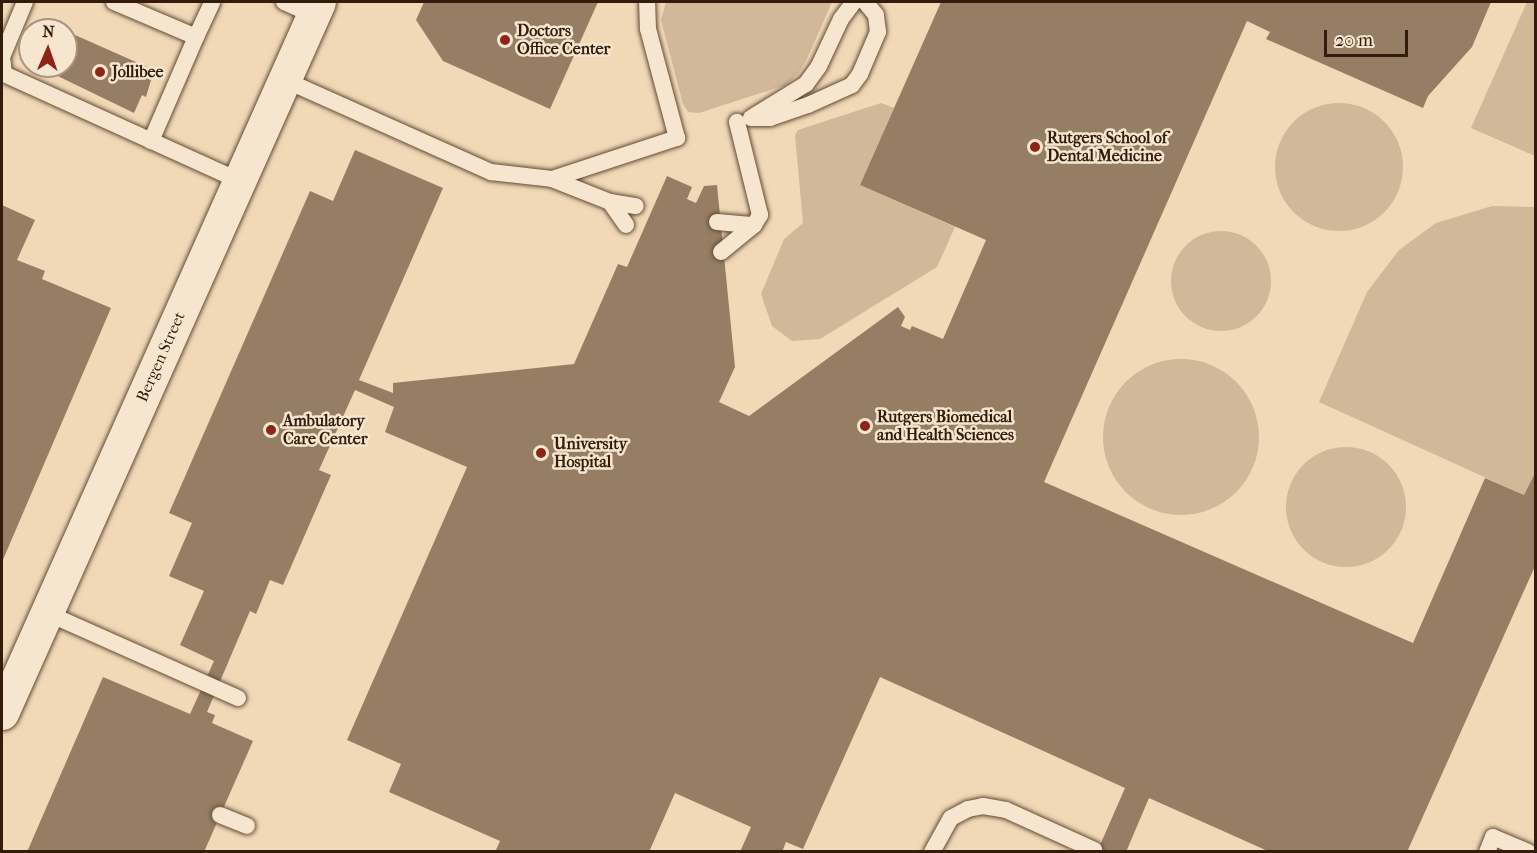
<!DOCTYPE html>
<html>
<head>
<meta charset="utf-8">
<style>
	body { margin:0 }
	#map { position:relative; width:1537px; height:853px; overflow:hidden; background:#f1d8b6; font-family:"IM FELL French Canon",serif }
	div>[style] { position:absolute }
	.green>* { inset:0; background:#d1b899 }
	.round { border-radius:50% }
	.building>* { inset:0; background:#967e65 }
	.roads { filter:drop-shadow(0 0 2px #634b37) drop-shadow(0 0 2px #634b37) }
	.service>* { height:16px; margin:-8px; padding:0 8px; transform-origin:8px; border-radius:8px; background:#f6e6d0 }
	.secondary>* { height:33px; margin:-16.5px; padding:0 16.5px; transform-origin:16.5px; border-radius:16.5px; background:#f6e6d0 }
	.dots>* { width:16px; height:16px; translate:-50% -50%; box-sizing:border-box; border:3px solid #f6e6d0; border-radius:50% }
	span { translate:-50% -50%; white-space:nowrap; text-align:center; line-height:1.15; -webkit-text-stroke:5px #f6e6d0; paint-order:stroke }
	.poi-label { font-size:16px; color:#341c0d; font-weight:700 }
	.left { translate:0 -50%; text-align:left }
	.street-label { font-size:16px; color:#341c0d }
	.frame { position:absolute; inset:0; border:3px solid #341c0d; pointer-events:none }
	.north { position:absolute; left:18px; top:18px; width:60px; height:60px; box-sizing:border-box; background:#f6e6d0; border:2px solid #a89582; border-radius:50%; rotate:2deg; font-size:16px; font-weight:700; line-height:24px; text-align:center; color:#341c0d }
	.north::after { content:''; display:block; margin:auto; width:21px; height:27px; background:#8f2418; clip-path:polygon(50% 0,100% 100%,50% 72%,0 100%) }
	.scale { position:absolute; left:1324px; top:30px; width:84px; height:27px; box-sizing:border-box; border:3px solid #341c0d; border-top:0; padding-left:8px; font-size:18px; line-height:21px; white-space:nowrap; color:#341c0d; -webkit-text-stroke:4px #f6e6d0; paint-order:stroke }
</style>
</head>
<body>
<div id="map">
	<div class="green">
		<div style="clip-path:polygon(666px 2px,832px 2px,806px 61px,798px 74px,786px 85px,699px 113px,688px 112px,683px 104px,661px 20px)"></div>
		<div style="clip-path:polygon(1527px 2px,1535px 2px,1535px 156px,1471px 128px)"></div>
		<div class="round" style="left:1275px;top:103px;width:128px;height:128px"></div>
		<div style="clip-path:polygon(881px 103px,894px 108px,860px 185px,955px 227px,937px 267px,820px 339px,792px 341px,772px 326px,761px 294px,784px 239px,803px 223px,795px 135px,798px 130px)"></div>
		<div style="clip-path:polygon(1492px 206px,1535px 207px,1536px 471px,1524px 495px,1319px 402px,1367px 292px,1399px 250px,1436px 223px)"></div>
		<div class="round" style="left:1171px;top:231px;width:100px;height:100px"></div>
		<div class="round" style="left:1103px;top:359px;width:156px;height:156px"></div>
		<div class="round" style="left:1286px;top:447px;width:120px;height:120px"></div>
	</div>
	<div class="building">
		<div style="clip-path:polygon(424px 2px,598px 2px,550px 109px,443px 61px,416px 20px)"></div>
		<div style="clip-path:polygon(941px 2px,1491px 2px,1472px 47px,1428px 96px,1423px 108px,1266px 39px,1270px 32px,1247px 21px,1044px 482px,1413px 643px,1485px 478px,1524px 495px,1536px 471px,1536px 564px,1407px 852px,1270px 852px,1149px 798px,1126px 852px,1097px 852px,1125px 788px,880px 677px,803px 849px,786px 842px,782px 852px,740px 852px,751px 827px,675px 793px,649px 852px,495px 852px,500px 841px,389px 792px,401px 764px,347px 740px,467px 467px,385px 432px,394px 407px,355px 390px,319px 470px,331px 475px,283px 585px,270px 580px,256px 614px,250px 611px,207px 712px,215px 715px,212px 723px,253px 741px,204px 852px,27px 852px,103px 677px,190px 714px,214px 661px,180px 645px,204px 591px,169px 576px,192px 523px,169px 513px,310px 191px,333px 201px,355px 150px,443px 188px,359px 380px,393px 393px,393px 383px,574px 364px,618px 264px,627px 267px,667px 176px,692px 187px,687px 199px,696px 203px,704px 186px,717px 185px,735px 367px,719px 402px,749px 416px,898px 307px,905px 317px,901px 326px,910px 330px,912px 326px,943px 339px,986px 240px,860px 185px)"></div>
		<div style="clip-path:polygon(66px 31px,154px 70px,146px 97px,142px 95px,134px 113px,37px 66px,66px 66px)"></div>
		<div style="clip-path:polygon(2px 205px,35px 220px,17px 260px,45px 271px,42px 279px,111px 308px,2px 562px)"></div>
	</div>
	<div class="roads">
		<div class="service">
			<div style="left:25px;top:2px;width:60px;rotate:112.7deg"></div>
			<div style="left:2px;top:57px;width:17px;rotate:83deg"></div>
			<div style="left:4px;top:74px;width:259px;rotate:24.4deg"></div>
			<div style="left:114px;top:2px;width:89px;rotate:23.1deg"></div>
			<div style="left:196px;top:37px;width:38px;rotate:-65deg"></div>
			<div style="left:284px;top:2px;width:32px;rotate:24deg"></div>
			<div style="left:285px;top:80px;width:226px;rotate:24.1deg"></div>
			<div style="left:491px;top:172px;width:61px;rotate:6.5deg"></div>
			<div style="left:552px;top:179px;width:132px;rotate:-18.2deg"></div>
			<div style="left:677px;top:138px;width:113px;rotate:-104.9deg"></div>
			<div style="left:648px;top:29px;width:27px;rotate:-92deg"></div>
			<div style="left:754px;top:116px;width:61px;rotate:-31.6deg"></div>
			<div style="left:806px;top:84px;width:22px;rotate:-54deg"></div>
			<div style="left:819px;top:66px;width:52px;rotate:-64.9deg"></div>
			<div style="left:841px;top:19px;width:21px;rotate:-53deg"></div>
			<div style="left:751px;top:118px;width:19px"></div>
			<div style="left:770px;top:118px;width:40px;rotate:-18.9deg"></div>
			<div style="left:808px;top:105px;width:48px;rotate:-24.4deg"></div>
			<div style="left:852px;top:85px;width:14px;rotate:-54deg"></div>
			<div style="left:860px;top:74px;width:46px;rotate:-66.8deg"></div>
			<div style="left:878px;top:32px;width:17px;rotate:-97deg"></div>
			<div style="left:876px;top:15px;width:17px;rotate:-130deg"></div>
			<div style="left:151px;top:141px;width:113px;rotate:-66.6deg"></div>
			<div style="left:552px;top:179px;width:62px;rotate:21.6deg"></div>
			<div style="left:610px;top:202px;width:26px;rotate:9deg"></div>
			<div style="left:610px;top:202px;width:28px;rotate:55deg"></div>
			<div style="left:717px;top:222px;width:37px;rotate:5deg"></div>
			<div style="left:754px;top:225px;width:12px;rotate:-59deg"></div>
			<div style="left:760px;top:215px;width:96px;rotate:-103.9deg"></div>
			<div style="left:721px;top:252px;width:43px;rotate:-39.3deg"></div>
			<div style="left:47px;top:613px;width:209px;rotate:24deg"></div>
			<div style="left:220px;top:815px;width:29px;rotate:22deg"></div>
			<div style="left:932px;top:852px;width:39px;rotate:-61deg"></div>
			<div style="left:951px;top:818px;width:19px;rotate:-28deg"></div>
			<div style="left:968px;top:809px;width:15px;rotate:-11deg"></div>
			<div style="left:983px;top:806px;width:23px;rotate:10deg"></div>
			<div style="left:1006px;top:810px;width:97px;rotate:24.4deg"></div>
			<div style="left:1487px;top:852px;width:16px;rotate:-68deg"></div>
			<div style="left:1493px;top:837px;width:38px;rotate:23deg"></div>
		</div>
		<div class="secondary">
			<div style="left:2px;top:713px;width:778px;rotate:-65.97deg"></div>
		</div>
	</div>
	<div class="dots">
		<div style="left:505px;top:40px;background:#8f2418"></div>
		<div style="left:100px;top:72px;background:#8f2418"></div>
		<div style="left:1035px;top:147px;background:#8f2418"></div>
		<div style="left:865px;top:426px;background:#8f2418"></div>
		<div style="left:271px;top:430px;background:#8f2418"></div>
		<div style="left:541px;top:453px;background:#8f2418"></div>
	</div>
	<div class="poi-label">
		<span class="left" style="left:517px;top:40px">Doctors<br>Office Center</span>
		<span class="left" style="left:112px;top:72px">Jollibee</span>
		<span class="left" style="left:1047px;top:147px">Rutgers School of<br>Dental Medicine</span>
		<span class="left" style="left:877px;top:426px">Rutgers Biomedical<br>and Health Sciences</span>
		<span class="left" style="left:283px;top:430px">Ambulatory<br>Care Center</span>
		<span class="left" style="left:554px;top:453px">University<br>Hospital</span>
	</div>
	<div class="street-label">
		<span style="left:161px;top:357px;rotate:-66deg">Bergen Street</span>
	</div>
	<div class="frame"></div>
	<div class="north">N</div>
	<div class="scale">20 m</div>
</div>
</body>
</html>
